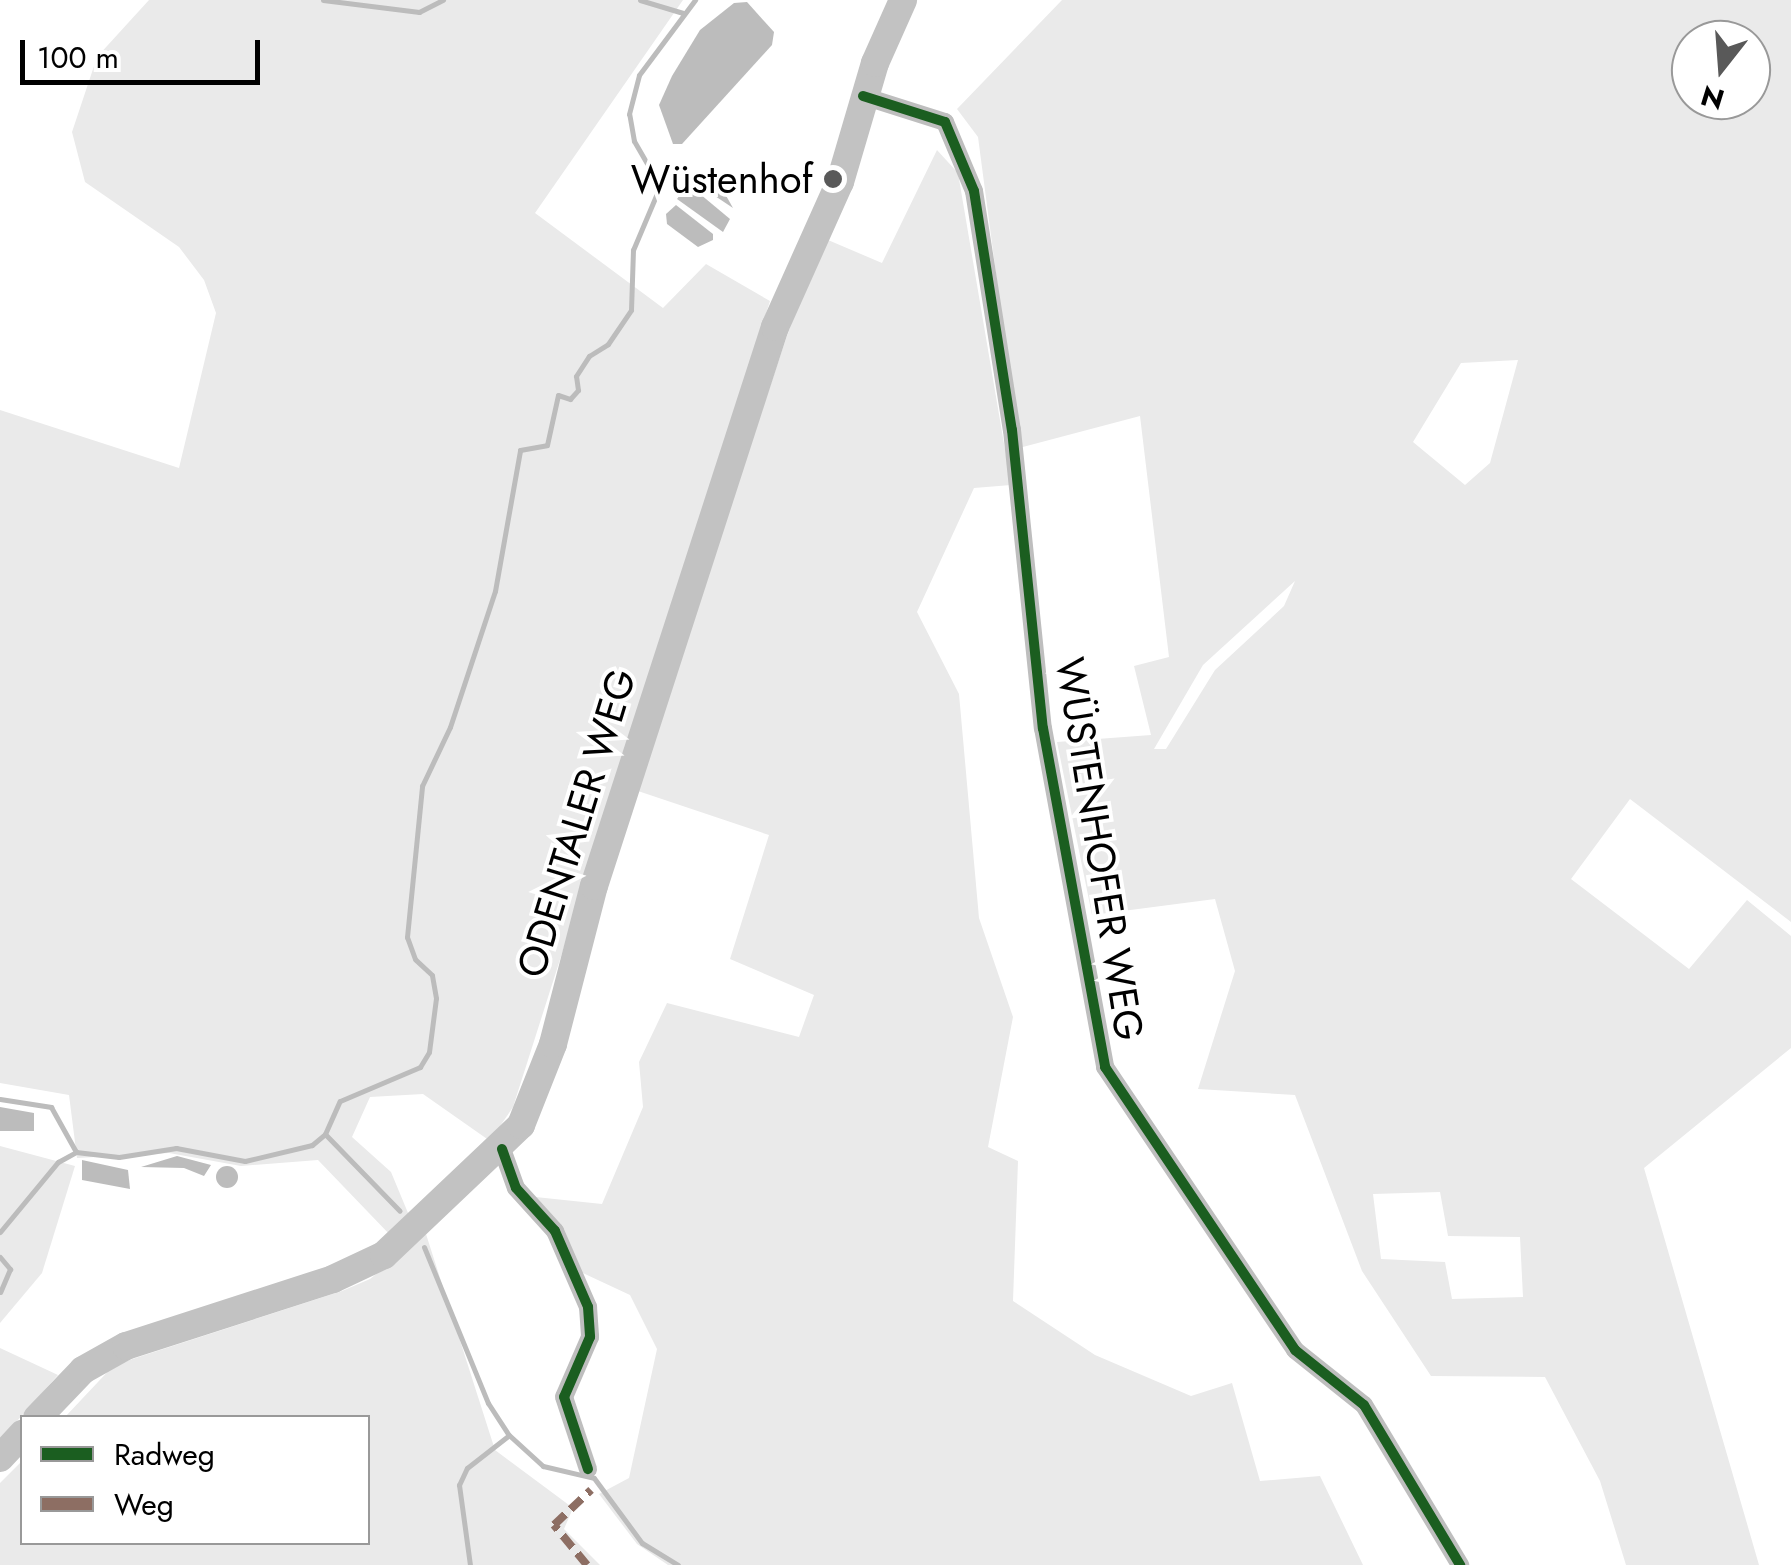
<!DOCTYPE html>
<html>
<head>
<meta charset="utf-8">
<style>
	body { margin:0 }
	#map { position:relative; width:1791px; height:1565px; overflow:hidden; background:#fff; font-family:Jost,sans-serif }
	div>[style] { position:absolute }
	.green>* { inset:0; background:#eaeaea }
	.water>* { inset:0; background:#bcbcbc }
	.round { border-radius:50% }
	.stream>* { height:5px; margin:-2.5px; padding:0 2.5px; transform-origin:2.5px; border-radius:2.5px; background:#bcbcbc }
	.minor>* { height:18px; margin:-9px; padding:0 9px; transform-origin:9px; border-radius:9px; background:#bebebe }
	.secondary>* { height:28px; margin:-14px; padding:0 14px; transform-origin:14px; border-radius:14px; background:#c2c2c2 }
	.quiet>* { height:8px; margin-top:-4px; transform-origin:0; background:repeating-linear-gradient(90deg,#8d6e63 0 15px,transparent 0 23px) }
	.cycleway>* { height:10px; margin:-5px; padding:0 5px; transform-origin:5px; border-radius:5px; background:#1b5e20 }
	.dots>* { width:28px; height:28px; translate:-50% -50%; box-sizing:border-box; border:5px solid #fff; border-radius:50% }
	span { translate:-50% -50%; white-space:nowrap; text-align:center; line-height:1.15; -webkit-text-stroke:8px #fff; paint-order:stroke }
	.poi-label { font-size:40px; color:#000 }
	.right { translate:-100% -50%; text-align:right }
	.street-label { font-size:40px; color:#000 }
	.legend { position:absolute; left:20px; top:1415px; width:350px; height:130px; box-sizing:border-box; background:#fff; border:2px solid #999; margin:0; padding:12px 18px; list-style:none; font-size:30px; color:#000 }
	.legend li { display:flex; align-items:center; gap:20px; height:50px }
	.legend b { width:50px; border:2px solid #999 }
	.north { position:absolute; left:1671px; top:20px; width:100px; height:100px; box-sizing:border-box; background:#fff; border:2px solid #999; border-radius:50%; rotate:197deg; font-size:28px; font-weight:700; line-height:40px; text-align:center; color:#000 }
	.north::after { content:''; display:block; margin:auto; width:35px; height:45px; background:#595959; clip-path:polygon(50% 0,100% 100%,50% 72%,0 100%) }
	.scale { position:absolute; left:20px; top:40px; width:240px; height:45px; box-sizing:border-box; border:5px solid #000; border-top:0; padding-left:12px; font-size:30px; line-height:35px; white-space:nowrap; color:#000; -webkit-text-stroke:8px #fff; paint-order:stroke }
</style>
</head>
<body>
<div id="map">
	<div class="green">
		<div style="clip-path:polygon(149px 0,683px 0,535px 213px,663px 308px,706px 264px,770px 301px,513px 1107px,490px 1141px,423px 1094px,370px 1097px,352px 1137px,391px 1172px,413px 1225px,393px 1238px,318px 1160px,241px 1166px,169px 1153px,77px 1158px,69px 1095px,0 1083px,0 410px,179px 468px,216px 313px,204px 280px,179px 247px,85px 182px,72px 132px,97px 57px)"></div>
		<div style="clip-path:polygon(evenodd,1062px 0,1791px 0,1791px 922px,1630px 799px,1571px 879px,1689px 969px,1747px 900px,1791px 936px,1791px 1048px,1644px 1168px,1759px 1565px,1626px 1565px,1600px 1481px,1545px 1377px,1431px 1376px,1362px 1271px,1295px 1095px,1198px 1089px,1235px 971px,1215px 899px,1092px 915px,1057px 742px,1151px 735px,1134px 666px,1169px 657px,1140px 416px,1019px 448px,978px 137px,957px 109px,1062px 0,1691px 40px,1751px 40px,1751px 100px,1691px 100px,1691px 40px,1062px 0,1518px 360px,1490px 463px,1465px 485px,1413px 442px,1461px 363px,1518px 360px,1062px 0,1295px 581px,1284px 606px,1215px 670px,1166px 749px,1154px 749px,1203px 665px,1295px 581px,1062px 0,1440px 1192px,1448px 1236px,1520px 1237px,1523px 1297px,1452px 1299px,1445px 1262px,1381px 1259px,1373px 1194px,1440px 1192px)"></div>
		<div style="clip-path:polygon(937px 150px,958px 173px,1011px 485px,974px 488px,917px 612px,959px 694px,979px 918px,1013px 1017px,988px 1147px,1018px 1161px,1013px 1301px,1095px 1355px,1191px 1396px,1232px 1383px,1260px 1481px,1320px 1476px,1363px 1565px,668px 1565px,637px 1544px,599px 1494px,629px 1478px,657px 1349px,630px 1295px,570px 1267px,526px 1196px,602px 1204px,643px 1107px,639px 1062px,667px 1003px,799px 1037px,814px 995px,730px 959px,769px 835px,635px 790px,794px 315px,828px 240px,882px 263px)"></div>
		<div style="clip-path:polygon(0 1146px,75px 1166px,42px 1273px,0 1323px)"></div>
		<div style="clip-path:polygon(426px 1234px,495px 1450px,573px 1508px,564px 1529px,600px 1565px,0 1565px,0 1483px,22px 1461px,22px 1542px,368px 1542px,368px 1418px,65px 1417px,114px 1365px,342px 1291px,370px 1279px)"></div>
		<div style="clip-path:polygon(0 1348px,58px 1375px,0 1440px)"></div>
	</div>
	<div class="water">
		<div style="clip-path:polygon(747px 2px,774px 32px,772px 45px,682px 144px,673px 144px,659px 105px,672px 76px,700px 30px,734px 3px)"></div>
		<div style="clip-path:polygon(706px 179px,720px 185px,733px 208px,703px 188px)"></div>
		<div style="clip-path:polygon(688px 184px,730px 219px,723px 232px,677px 199px)"></div>
		<div style="clip-path:polygon(676px 205px,713px 234px,713px 240px,698px 247px,667px 224px,666px 214px)"></div>
		<div style="clip-path:polygon(0 1107px,34px 1113px,34px 1131px,0 1131px)"></div>
		<div style="clip-path:polygon(177px 1156px,211px 1165px,204px 1176px,184px 1168px,141px 1167px)"></div>
		<div style="clip-path:polygon(82px 1160px,128px 1170px,130px 1189px,82px 1180px)"></div>
		<div class="round" style="left:216px;top:1166px;width:22px;height:22px"></div>
	</div>
	<div class="stream">
		<div style="left:323px;top:0;width:97px;rotate:7.1deg"></div>
		<div style="left:419px;top:12px;width:27px;rotate:-27deg"></div>
		<div style="left:640px;top:0;width:45px;rotate:16.8deg"></div>
		<div style="left:0;top:1099px;width:52px;rotate:8.9deg"></div>
		<div style="left:51px;top:1107px;width:51px;rotate:60.9deg"></div>
		<div style="left:76px;top:1152px;width:43px;rotate:6.6deg"></div>
		<div style="left:119px;top:1157px;width:58px;rotate:-9deg"></div>
		<div style="left:176px;top:1148px;width:70px;rotate:10.7deg"></div>
		<div style="left:245px;top:1161px;width:69px;rotate:-13.4deg"></div>
		<div style="left:312px;top:1145px;width:17px;rotate:-40deg"></div>
		<div style="left:325px;top:1134px;width:36px;rotate:-66deg"></div>
		<div style="left:340px;top:1101px;width:87px;rotate:-23deg"></div>
		<div style="left:420px;top:1067px;width:17px;rotate:-59deg"></div>
		<div style="left:429px;top:1052px;width:54px;rotate:-82.6deg"></div>
		<div style="left:436px;top:998px;width:23px;rotate:-100deg"></div>
		<div style="left:432px;top:975px;width:23px;rotate:-137deg"></div>
		<div style="left:415px;top:959px;width:23px;rotate:-110deg"></div>
		<div style="left:407px;top:937px;width:152px;rotate:-84.3deg"></div>
		<div style="left:422px;top:786px;width:65px;rotate:-64.6deg"></div>
		<div style="left:450px;top:727px;width:143px;rotate:-71.7deg"></div>
		<div style="left:495px;top:591px;width:143px;rotate:-79.9deg"></div>
		<div style="left:520px;top:450px;width:27px;rotate:-10deg"></div>
		<div style="left:547px;top:445px;width:51px;rotate:-77.6deg"></div>
		<div style="left:558px;top:395px;width:13px;rotate:18deg"></div>
		<div style="left:570px;top:399px;width:12px;rotate:-48deg"></div>
		<div style="left:578px;top:390px;width:14px;rotate:-98deg"></div>
		<div style="left:576px;top:376px;width:24px;rotate:-57deg"></div>
		<div style="left:589px;top:356px;width:22px;rotate:-32deg"></div>
		<div style="left:608px;top:344px;width:41px;rotate:-55.9deg"></div>
		<div style="left:631px;top:310px;width:60px;rotate:-88.1deg"></div>
		<div style="left:633px;top:250px;width:69px;rotate:-67.1deg"></div>
		<div style="left:660px;top:186px;width:52px;rotate:-120deg"></div>
		<div style="left:634px;top:141px;width:27px;rotate:-100deg"></div>
		<div style="left:629px;top:114px;width:40px;rotate:-75.6deg"></div>
		<div style="left:639px;top:75px;width:94px;rotate:-53.3deg"></div>
		<div style="left:325px;top:1134px;width:107px;rotate:45.8deg"></div>
		<div style="left:0;top:1232px;width:91px;rotate:-50.4deg"></div>
		<div style="left:58px;top:1162px;width:21px;rotate:-29deg"></div>
		<div style="left:424px;top:1247px;width:169px;rotate:67.7deg"></div>
		<div style="left:488px;top:1403px;width:38px;rotate:57deg"></div>
		<div style="left:509px;top:1435px;width:46px;rotate:42.4deg"></div>
		<div style="left:543px;top:1466px;width:52px;rotate:13.2deg"></div>
		<div style="left:594px;top:1478px;width:81px;rotate:53.6deg"></div>
		<div style="left:642px;top:1543px;width:42px;rotate:31.4deg"></div>
		<div style="left:0;top:1257px;width:16px;rotate:50deg"></div>
		<div style="left:10px;top:1269px;width:25px;rotate:113deg"></div>
		<div style="left:470px;top:1565px;width:81px;rotate:-97.8deg"></div>
		<div style="left:459px;top:1485px;width:19px;rotate:-65deg"></div>
		<div style="left:467px;top:1468px;width:52px;rotate:-38deg"></div>
	</div>
	<div class="minor">
		<div style="left:863px;top:96px;width:86px;rotate:17.6deg"></div>
		<div style="left:945px;top:122px;width:75px;rotate:67.2deg"></div>
		<div style="left:974px;top:191px;width:242px;rotate:81deg"></div>
		<div style="left:1012px;top:430px;width:300px;rotate:84.1deg"></div>
		<div style="left:1043px;top:728px;width:345px;rotate:79.6deg"></div>
		<div style="left:1105px;top:1067px;width:341px;rotate:56.1deg"></div>
		<div style="left:1295px;top:1350px;width:88px;rotate:38.6deg"></div>
		<div style="left:1364px;top:1405px;width:187px;rotate:59deg"></div>
		<div style="left:502px;top:1149px;width:41px;rotate:70.3deg"></div>
		<div style="left:516px;top:1188px;width:58px;rotate:47.8deg"></div>
		<div style="left:555px;top:1231px;width:83px;rotate:66.5deg"></div>
		<div style="left:588px;top:1307px;width:30px;rotate:86deg"></div>
		<div style="left:590px;top:1337px;width:65px;rotate:113.4deg"></div>
		<div style="left:564px;top:1397px;width:76px;rotate:71.6deg"></div>
	</div>
	<div class="secondary">
		<div style="left:37px;top:1418px;width:66px;rotate:-46.2deg"></div>
		<div style="left:83px;top:1370px;width:49px;rotate:-29.2deg"></div>
		<div style="left:126px;top:1346px;width:218px;rotate:-17.9deg"></div>
		<div style="left:333px;top:1279px;width:56px;rotate:-25.2deg"></div>
		<div style="left:384px;top:1255px;width:189px;rotate:-43.5deg"></div>
		<div style="left:521px;top:1125px;width:87px;rotate:-68.4deg"></div>
		<div style="left:553px;top:1044px;width:163px;rotate:-75.5deg"></div>
		<div style="left:594px;top:886px;width:588px;rotate:-72.06deg"></div>
		<div style="left:775px;top:327px;width:159px;rotate:-65.9deg"></div>
		<div style="left:840px;top:182px;width:124px;rotate:-73.6deg"></div>
		<div style="left:875px;top:63px;width:69px;rotate:-66deg"></div>
		<div style="left:0;top:1458px;width:33px;rotate:-47deg"></div>
	</div>
	<div class="quiet">
		<div style="left:587px;top:1565px;width:52px;rotate:-129.5deg"></div>
		<div style="left:554px;top:1525px;width:51px;rotate:-43.4deg"></div>
	</div>
	<div class="cycleway">
		<div style="left:863px;top:96px;width:86px;rotate:17.6deg"></div>
		<div style="left:945px;top:122px;width:75px;rotate:67.2deg"></div>
		<div style="left:974px;top:191px;width:242px;rotate:81deg"></div>
		<div style="left:1012px;top:430px;width:300px;rotate:84.1deg"></div>
		<div style="left:1043px;top:728px;width:345px;rotate:79.6deg"></div>
		<div style="left:1105px;top:1067px;width:341px;rotate:56.1deg"></div>
		<div style="left:1295px;top:1350px;width:88px;rotate:38.6deg"></div>
		<div style="left:1364px;top:1405px;width:187px;rotate:59deg"></div>
		<div style="left:502px;top:1149px;width:41px;rotate:70.3deg"></div>
		<div style="left:516px;top:1188px;width:58px;rotate:47.8deg"></div>
		<div style="left:555px;top:1231px;width:83px;rotate:66.5deg"></div>
		<div style="left:588px;top:1307px;width:30px;rotate:86deg"></div>
		<div style="left:590px;top:1337px;width:65px;rotate:113.4deg"></div>
		<div style="left:564px;top:1397px;width:76px;rotate:71.6deg"></div>
	</div>
	<div class="dots">
		<div style="left:833px;top:179px;background:#595959"></div>
	</div>
	<div class="poi-label">
		<span class="right" style="left:813px;top:179px">Wüstenhof</span>
	</div>
	<div class="street-label">
		<span style="left:576px;top:823px;rotate:-73deg">ODENTALER WEG</span>
		<span style="left:1100px;top:849px;rotate:81deg">WÜSTENHOFER WEG</span>
	</div>
	<ul class="legend">
	<li><b style="height:12px;background:#1b5e20"></b>Radweg</li>
	<li><b style="height:12px;background:#8d6e63"></b>Weg</li>
	</ul>
	<div class="north">N</div>
	<div class="scale">100 m</div>
</div>
</body>
</html>
